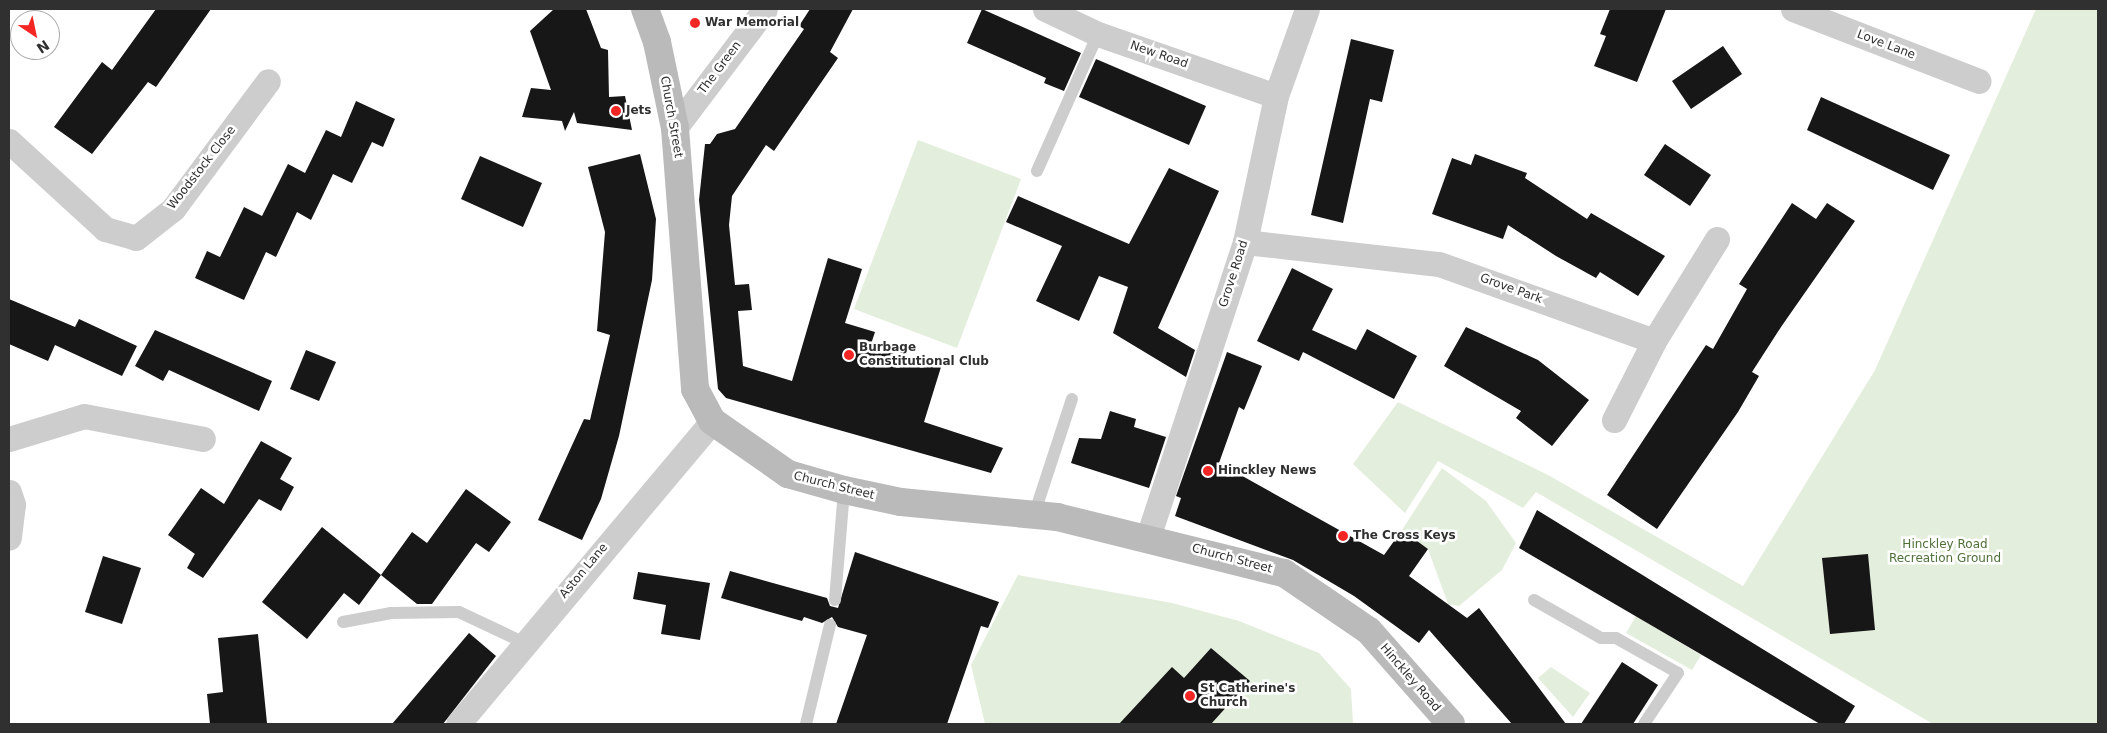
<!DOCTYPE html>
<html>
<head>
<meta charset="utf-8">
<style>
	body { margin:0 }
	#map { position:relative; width:2107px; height:733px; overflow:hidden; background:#fff; font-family:"DejaVu Sans",sans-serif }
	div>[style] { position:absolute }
	.green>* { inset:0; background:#e4eedc }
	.building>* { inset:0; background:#171717 }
	.lane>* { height:12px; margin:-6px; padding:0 6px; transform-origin:6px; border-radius:6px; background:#cdcdcd }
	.street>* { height:25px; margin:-12.5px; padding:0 12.5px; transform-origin:12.5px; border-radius:12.5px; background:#cdcdcd }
	.secondary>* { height:28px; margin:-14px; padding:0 14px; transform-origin:14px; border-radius:14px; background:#bababa }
	.dots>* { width:14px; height:14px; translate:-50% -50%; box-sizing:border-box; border:2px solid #fff; border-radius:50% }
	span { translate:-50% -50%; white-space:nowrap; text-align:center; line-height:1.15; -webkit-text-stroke:5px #fff; paint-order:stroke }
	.poi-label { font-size:12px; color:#303030; font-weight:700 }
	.left { translate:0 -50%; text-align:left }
	.street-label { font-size:12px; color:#303030 }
	.park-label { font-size:12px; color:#4e7039 }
	.frame { position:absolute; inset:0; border:10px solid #303030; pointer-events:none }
	.north { position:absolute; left:10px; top:10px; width:50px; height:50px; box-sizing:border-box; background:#fff; border:1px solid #acacac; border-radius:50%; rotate:146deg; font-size:14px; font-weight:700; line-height:20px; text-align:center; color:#303030 }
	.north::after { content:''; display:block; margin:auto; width:18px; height:22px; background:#f42624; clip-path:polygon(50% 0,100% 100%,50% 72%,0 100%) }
</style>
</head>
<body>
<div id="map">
	<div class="green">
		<div style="clip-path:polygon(2036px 9px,2098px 9px,2098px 724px,1933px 724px,1536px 492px,1523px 508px,1438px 461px,1405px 513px,1353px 464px,1398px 402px,1548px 475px,1743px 586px,1875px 370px)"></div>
		<div style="clip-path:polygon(918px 140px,1021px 179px,957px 348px,854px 309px)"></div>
		<div style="clip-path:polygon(1442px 468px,1486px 501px,1516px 543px,1502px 570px,1459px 606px,1448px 604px,1428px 549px,1402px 530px)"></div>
		<div style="clip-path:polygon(1018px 575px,1172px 603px,1239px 621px,1319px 653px,1351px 689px,1353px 724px,985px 724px,971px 665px)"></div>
		<div style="clip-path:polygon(1636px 616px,1701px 655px,1692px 670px,1626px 633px)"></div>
		<div style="clip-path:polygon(1551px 667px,1590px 693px,1573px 717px,1538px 678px)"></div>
	</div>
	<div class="building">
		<div style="clip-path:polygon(156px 9px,211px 9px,156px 87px,148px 82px,92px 154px,54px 127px,102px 62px,112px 70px)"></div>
		<div style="clip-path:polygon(554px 9px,586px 9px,601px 48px,608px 50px,609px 97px,625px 96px,632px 130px,577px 123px,574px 112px,565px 131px,562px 121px,522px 117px,531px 88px,551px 90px,530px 31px)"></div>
		<div style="clip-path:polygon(810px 9px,853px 9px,830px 52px,838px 58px,774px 151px,766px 145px,732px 196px,729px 225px,735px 285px,749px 284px,752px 310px,738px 311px,743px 366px,792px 381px,828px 258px,862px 269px,845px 323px,875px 332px,870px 347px,941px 367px,924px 422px,1003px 448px,991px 473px,726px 398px,718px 389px,699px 200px,705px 144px,710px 144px,717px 134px,735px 129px,804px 29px,799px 26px)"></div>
		<div style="clip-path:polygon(982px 9px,1081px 53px,1064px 91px,1044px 83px,1046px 78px,967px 43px)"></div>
		<div style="clip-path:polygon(1610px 9px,1666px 9px,1637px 82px,1594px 66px,1606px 36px,1600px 34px)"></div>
		<div style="clip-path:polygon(1351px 39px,1394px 50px,1382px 102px,1370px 99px,1343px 223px,1311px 215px)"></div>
		<div style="clip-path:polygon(1723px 46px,1742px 74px,1691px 109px,1672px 81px)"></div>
		<div style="clip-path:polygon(1096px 59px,1206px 106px,1189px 145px,1079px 97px)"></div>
		<div style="clip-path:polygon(1821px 97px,1950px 155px,1933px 190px,1807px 130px)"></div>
		<div style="clip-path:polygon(356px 101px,395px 119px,383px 147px,372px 142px,352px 183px,333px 174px,311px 220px,297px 212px,276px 257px,266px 252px,244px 300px,195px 278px,207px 251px,220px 257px,244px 207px,262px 216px,288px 164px,305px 173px,326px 130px,341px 137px)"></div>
		<div style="clip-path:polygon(1665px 144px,1711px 175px,1690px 206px,1644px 175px)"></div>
		<div style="clip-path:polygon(640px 154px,656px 219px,652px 280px,619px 436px,601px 499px,582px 540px,538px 520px,584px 419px,590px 420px,610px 335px,597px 331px,605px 232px,588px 167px)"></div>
		<div style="clip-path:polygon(1475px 154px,1527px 173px,1525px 178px,1587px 219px,1591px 213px,1665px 256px,1638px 296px,1600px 272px,1596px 278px,1556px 256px,1508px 225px,1503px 239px,1432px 214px,1452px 158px,1471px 165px)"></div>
		<div style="clip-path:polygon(480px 156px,542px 183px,523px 227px,461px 199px)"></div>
		<div style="clip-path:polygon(1169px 168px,1219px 191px,1158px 328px,1195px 350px,1186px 377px,1113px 333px,1128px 287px,1099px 276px,1079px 321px,1036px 301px,1062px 246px,1006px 222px,1018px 196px,1129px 244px)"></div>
		<div style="clip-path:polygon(1792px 203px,1816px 219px,1827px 203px,1855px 221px,1781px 327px,1752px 372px,1759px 376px,1738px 412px,1657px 529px,1607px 495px,1706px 345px,1713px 349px,1747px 289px,1739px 284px)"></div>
		<div style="clip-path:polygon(1292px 268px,1333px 289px,1312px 330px,1356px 350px,1367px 329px,1417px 356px,1394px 399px,1303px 352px,1299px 361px,1257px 341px)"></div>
		<div style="clip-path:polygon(9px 299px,75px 327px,79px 319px,137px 346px,122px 376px,55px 345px,48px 361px,9px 344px)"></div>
		<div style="clip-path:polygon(1466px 327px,1538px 360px,1589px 400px,1552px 446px,1516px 418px,1521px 411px,1444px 366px)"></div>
		<div style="clip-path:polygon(155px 330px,272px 381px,259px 411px,169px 370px,163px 381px,135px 366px)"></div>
		<div style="clip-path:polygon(306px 350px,336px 362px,319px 401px,290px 389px)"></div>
		<div style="clip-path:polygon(1227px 352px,1262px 366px,1244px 410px,1239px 407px,1219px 463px,1384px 555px,1402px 530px,1428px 549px,1409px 576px,1467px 618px,1479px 608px,1566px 724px,1512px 724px,1429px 630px,1419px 643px,1354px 596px,1293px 560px,1175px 516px,1181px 498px,1176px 496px)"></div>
		<div style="clip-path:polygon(1110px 411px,1136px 419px,1134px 427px,1166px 437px,1149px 488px,1071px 463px,1079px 438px,1101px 439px)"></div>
		<div style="clip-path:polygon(261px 441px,292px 458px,280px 479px,294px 487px,281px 511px,259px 499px,203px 578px,187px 568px,197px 550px,195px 554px,168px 535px,201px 488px,224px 504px)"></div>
		<div style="clip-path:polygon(466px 489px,511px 522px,489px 552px,476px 543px,432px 604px,417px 604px,381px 575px,412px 532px,427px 543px)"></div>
		<div style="clip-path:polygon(1537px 510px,1855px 706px,1844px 724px,1820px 724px,1519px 548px)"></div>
		<div style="clip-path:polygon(322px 527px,381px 575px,359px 605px,344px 593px,307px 639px,262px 602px)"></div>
		<div style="clip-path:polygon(855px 552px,999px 602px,988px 628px,981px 626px,947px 724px,836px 724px,867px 635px,838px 627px,832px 617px,822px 623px,804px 617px,802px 621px,721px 598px,730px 571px,827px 598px,830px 606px,838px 608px)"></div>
		<div style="clip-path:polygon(1868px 554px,1875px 630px,1830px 634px,1822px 558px)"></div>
		<div style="clip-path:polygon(103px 556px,141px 568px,122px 624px,85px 612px)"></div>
		<div style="clip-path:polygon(638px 572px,710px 583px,700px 640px,661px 634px,666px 605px,633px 599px)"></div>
		<div style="clip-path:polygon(469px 633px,496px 656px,443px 724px,392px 724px)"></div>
		<div style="clip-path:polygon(258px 634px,267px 723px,210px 724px,207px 694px,223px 692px,218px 638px)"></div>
		<div style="clip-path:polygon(1211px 648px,1250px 681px,1211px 724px,1119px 724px,1172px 667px,1184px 678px)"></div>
		<div style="clip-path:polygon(1622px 662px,1658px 685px,1633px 724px,1581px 724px)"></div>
	</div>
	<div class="lane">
		<div style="left:1037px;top:171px;width:150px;rotate:-66deg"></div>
		<div style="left:1034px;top:515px;width:122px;rotate:-71.9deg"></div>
		<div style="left:835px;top:600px;width:110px;rotate:-85.3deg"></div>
		<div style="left:1534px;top:600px;width:77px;rotate:29.6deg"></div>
		<div style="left:1601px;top:638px;width:15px"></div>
		<div style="left:1616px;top:638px;width:71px;rotate:29.4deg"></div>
		<div style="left:1678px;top:673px;width:61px;rotate:123.7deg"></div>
		<div style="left:343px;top:622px;width:49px;rotate:-10.6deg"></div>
		<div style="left:391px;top:613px;width:68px;rotate:-0.8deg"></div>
		<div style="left:459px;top:612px;width:73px;rotate:25.2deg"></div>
		<div style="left:806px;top:724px;width:102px;rotate:-76.4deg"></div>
	</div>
	<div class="street">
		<div style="left:1045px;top:9px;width:59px;rotate:25.3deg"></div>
		<div style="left:1098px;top:34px;width:188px;rotate:19.2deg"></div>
		<div style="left:1793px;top:9px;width:199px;rotate:21.2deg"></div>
		<div style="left:675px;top:128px;width:149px;rotate:-52.9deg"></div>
		<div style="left:9px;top:141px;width:130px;rotate:42.5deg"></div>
		<div style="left:105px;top:229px;width:32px;rotate:16deg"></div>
		<div style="left:136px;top:238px;width:47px;rotate:-38.1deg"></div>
		<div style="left:173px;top:209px;width:159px;rotate:-53.4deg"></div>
		<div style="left:1245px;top:242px;width:195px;rotate:6.5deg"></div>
		<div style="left:1439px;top:264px;width:228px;rotate:19.7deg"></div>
		<div style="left:1654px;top:341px;width:120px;rotate:-58.3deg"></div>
		<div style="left:1614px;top:420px;width:89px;rotate:-63.1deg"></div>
		<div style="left:9px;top:439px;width:78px;rotate:-17deg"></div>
		<div style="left:84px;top:416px;width:121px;rotate:10.9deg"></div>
		<div style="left:9px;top:492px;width:13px;rotate:72deg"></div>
		<div style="left:13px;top:504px;width:34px;rotate:97deg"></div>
		<div style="left:1148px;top:537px;width:311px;rotate:-71.8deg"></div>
		<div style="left:1245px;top:242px;width:149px;rotate:-78deg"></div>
		<div style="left:1276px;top:96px;width:92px;rotate:-70.4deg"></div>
		<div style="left:458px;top:724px;width:395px;rotate:-50deg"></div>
	</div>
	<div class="secondary">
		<div style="left:645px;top:9px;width:35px;rotate:70deg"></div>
		<div style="left:657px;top:42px;width:88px;rotate:78.2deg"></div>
		<div style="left:675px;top:128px;width:262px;rotate:85.6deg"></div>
		<div style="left:695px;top:389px;width:36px;rotate:62deg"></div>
		<div style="left:712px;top:421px;width:93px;rotate:34.9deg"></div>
		<div style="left:788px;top:474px;width:58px;rotate:15.9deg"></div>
		<div style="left:844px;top:490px;width:58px;rotate:11.9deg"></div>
		<div style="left:901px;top:502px;width:157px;rotate:5.5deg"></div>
		<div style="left:1057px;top:517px;width:234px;rotate:13.9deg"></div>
		<div style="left:1284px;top:573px;width:103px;rotate:34.3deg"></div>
		<div style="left:1369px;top:631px;width:124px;rotate:48.6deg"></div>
	</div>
	<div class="dots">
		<div style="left:695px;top:23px;background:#f42624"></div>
		<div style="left:616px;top:111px;background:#f42624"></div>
		<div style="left:849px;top:355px;background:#f42624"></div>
		<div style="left:1208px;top:471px;background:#f42624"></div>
		<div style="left:1343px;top:536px;background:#f42624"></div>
		<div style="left:1190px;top:696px;background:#f42624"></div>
	</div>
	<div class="poi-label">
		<span class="left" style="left:705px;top:23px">War Memorial</span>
		<span class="left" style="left:626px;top:111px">Jets</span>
		<span class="left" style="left:859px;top:355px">Burbage<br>Constitutional Club</span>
		<span class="left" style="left:1218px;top:471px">Hinckley News</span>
		<span class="left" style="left:1353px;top:536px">The Cross Keys</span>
		<span class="left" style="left:1200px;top:696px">St Catherine's<br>Church</span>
	</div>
	<div class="street-label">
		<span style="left:1886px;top:45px;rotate:21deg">Love Lane</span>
		<span style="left:1159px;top:55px;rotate:19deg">New Road</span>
		<span style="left:720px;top:68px;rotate:-53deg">The Green</span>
		<span style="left:671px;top:117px;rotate:80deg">Church Street</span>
		<span style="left:202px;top:168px;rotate:-52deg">Woodstock Close</span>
		<span style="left:1234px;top:274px;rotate:-72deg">Grove Road</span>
		<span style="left:1511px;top:289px;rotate:20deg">Grove Park</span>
		<span style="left:834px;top:486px;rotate:14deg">Church Street</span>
		<span style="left:1232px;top:559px;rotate:15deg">Church Street</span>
		<span style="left:584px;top:571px;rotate:-50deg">Aston Lane</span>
		<span style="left:1410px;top:678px;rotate:49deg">Hinckley Road</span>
	</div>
	<div class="park-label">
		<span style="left:1945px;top:552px">Hinckley Road<br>Recreation Ground</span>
	</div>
	<div class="frame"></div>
	<div class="north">N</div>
</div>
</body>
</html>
